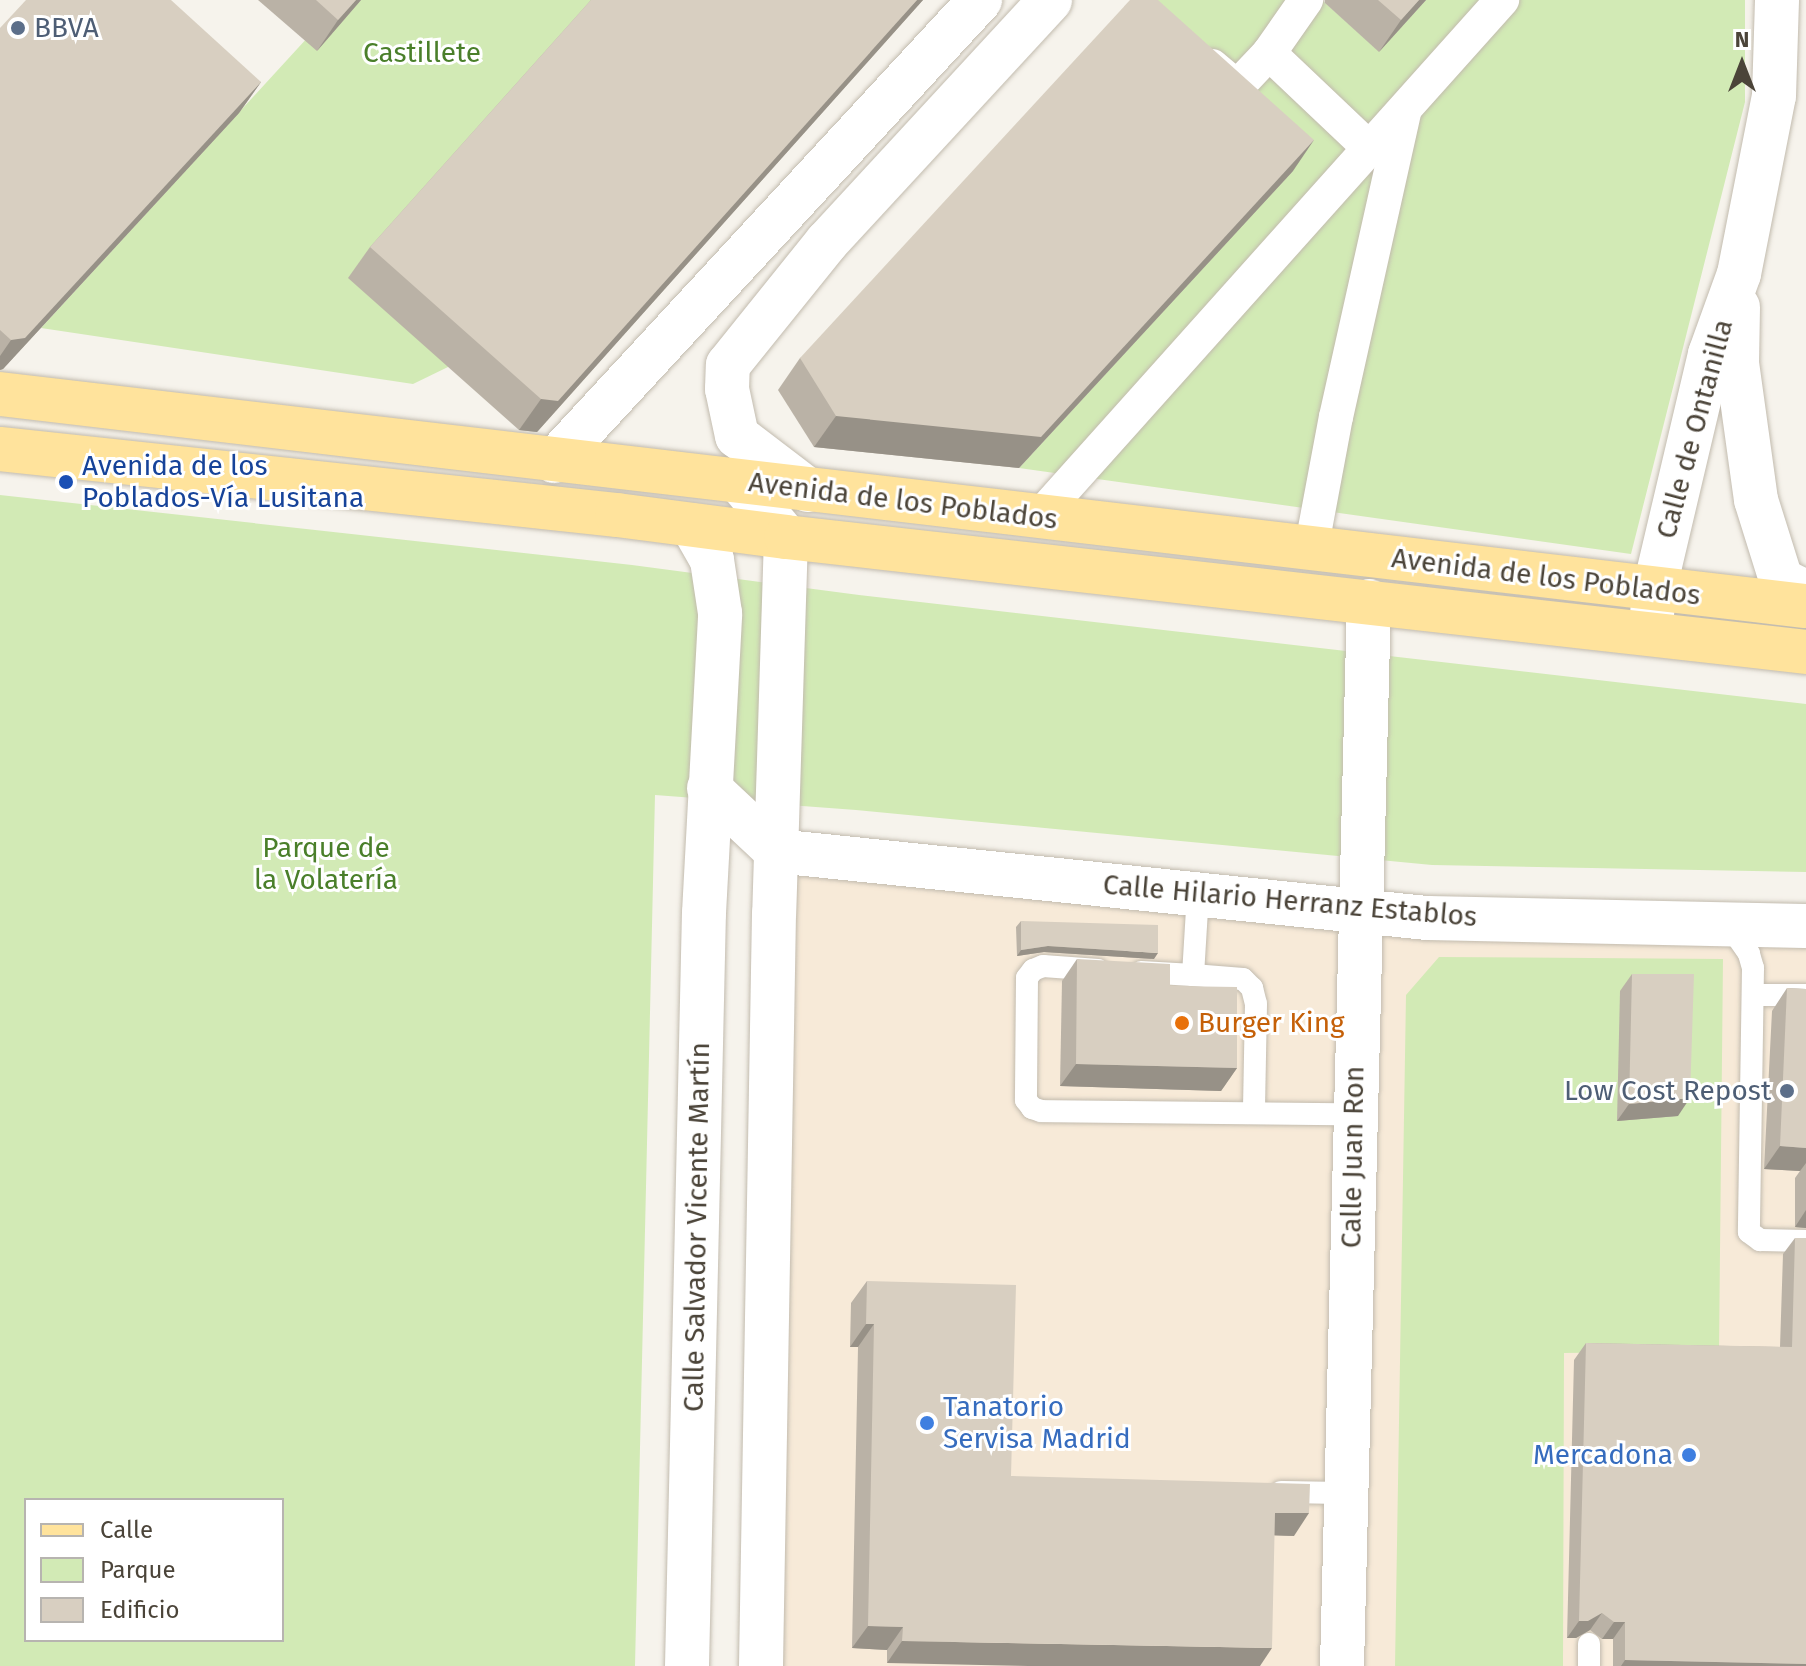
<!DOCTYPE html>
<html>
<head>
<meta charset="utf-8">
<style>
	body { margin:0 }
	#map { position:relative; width:1806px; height:1666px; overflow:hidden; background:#f6f3ec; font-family:"Fira Sans",sans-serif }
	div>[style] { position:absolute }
	.commercial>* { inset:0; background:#f7ead8 }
	.green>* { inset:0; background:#d2eab5 }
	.roads { filter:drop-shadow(0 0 2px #c2bbae) drop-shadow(0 0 2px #c2bbae) }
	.service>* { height:22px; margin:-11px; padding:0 11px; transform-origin:11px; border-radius:11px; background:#fff }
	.pedestrian>* { height:34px; margin:-17px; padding:0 17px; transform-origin:17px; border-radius:17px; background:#fff }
	.minor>* { height:44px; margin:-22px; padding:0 22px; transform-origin:22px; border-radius:22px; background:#fff }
	.primary>* { height:44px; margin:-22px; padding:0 22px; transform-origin:22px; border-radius:22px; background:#ffe39c }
	.wall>* { inset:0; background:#bab2a6 }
	.shaded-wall>* { inset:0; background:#979187 }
	.building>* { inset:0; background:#d8cfc1 }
	.dots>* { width:22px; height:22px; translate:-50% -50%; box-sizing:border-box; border:4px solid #fff; border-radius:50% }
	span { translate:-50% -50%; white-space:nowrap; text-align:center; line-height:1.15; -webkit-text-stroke:6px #fff; paint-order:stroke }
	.service-label { font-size:28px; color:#4e5e75 }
	.left { translate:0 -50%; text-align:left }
	.right { translate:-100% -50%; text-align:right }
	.park-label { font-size:28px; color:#4a7f2a }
	.street-label { font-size:28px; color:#4b4439 }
	.transit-label { font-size:28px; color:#164399 }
	.food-label { font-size:28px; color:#c56008 }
	.shop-label { font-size:28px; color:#366cbe }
	.legend { position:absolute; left:24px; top:1498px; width:260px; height:144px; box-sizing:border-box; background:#fff; border:2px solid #b7b4b0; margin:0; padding:10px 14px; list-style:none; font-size:24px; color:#4b4439 }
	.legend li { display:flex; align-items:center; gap:16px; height:40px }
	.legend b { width:40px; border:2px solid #b7b4b0 }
	.north { position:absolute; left:1702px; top:24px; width:80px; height:80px; -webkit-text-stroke:6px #fff; paint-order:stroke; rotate:0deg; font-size:22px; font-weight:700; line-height:32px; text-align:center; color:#4b4439 }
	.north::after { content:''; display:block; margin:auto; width:28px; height:36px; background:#4b4439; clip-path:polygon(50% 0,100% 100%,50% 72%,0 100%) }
</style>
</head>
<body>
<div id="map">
	<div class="commercial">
		<div style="clip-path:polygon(776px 851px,1806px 926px,1806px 1666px,761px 1666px)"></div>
	</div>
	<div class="green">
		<div style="clip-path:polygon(342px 0,597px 0,448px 367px,413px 384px,41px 328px)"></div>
		<div style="clip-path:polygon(1137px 0,1322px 0,1379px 51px,1426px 0,1745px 0,1745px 102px,1631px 554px,1019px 468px,1292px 171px)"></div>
		<div style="clip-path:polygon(evenodd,0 495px,632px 565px,859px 595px,1806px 704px,1806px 872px,1432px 865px,856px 810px,655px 795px,635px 1666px,0 1666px,0 495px,26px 1500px,282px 1500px,282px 1640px,26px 1640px,26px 1500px)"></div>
		<div style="clip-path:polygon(1439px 957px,1723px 959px,1719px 1351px,1564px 1353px,1563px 1666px,1395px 1666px,1406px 995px)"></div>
	</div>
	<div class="roads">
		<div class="service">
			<div style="left:1729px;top:925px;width:35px;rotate:55deg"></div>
			<div style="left:1749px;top:954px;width:15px;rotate:74deg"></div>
			<div style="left:1753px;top:968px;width:264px;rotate:90.9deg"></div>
			<div style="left:1749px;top:1232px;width:14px;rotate:36deg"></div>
			<div style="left:1760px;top:1240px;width:46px;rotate:1.2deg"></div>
			<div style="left:1098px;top:970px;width:55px;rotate:-175.8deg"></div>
			<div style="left:1043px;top:966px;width:11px;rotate:158deg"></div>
			<div style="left:1033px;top:970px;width:10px;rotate:127deg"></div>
			<div style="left:1027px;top:978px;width:122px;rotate:90.5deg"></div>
			<div style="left:1026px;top:1100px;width:10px;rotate:53deg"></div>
			<div style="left:1032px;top:1108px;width:9px;rotate:18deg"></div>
			<div style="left:1041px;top:1111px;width:312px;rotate:0.6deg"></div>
			<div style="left:1141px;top:972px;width:52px;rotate:3.3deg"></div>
			<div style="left:1193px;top:975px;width:82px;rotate:-86.5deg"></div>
			<div style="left:1193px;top:975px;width:50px;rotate:4.6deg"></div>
			<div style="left:1243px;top:979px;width:13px;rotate:45deg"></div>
			<div style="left:1252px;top:988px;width:16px;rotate:76deg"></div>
			<div style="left:1256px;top:1004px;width:108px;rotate:91.1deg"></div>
			<div style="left:1754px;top:995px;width:52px"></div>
			<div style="left:1281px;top:1492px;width:64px;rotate:0.9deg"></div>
			<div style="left:1589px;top:1666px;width:22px;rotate:-90deg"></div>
		</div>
		<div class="pedestrian">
			<div style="left:1269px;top:53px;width:138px;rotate:43.5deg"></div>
			<div style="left:1212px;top:66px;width:33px;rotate:40deg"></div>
			<div style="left:1237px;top:87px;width:47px;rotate:-46.7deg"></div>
			<div style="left:1269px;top:53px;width:65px;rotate:-55.1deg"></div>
			<div style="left:1040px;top:516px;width:693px;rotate:-48.16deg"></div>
			<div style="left:1311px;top:550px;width:135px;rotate:-79.4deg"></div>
			<div style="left:1336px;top:417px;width:312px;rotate:-77.4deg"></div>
		</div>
		<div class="minor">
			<div style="left:1738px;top:307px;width:56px;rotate:91deg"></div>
			<div style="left:1737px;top:363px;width:138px;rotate:82.1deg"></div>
			<div style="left:1756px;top:500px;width:84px;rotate:72.6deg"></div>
			<div style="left:1781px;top:580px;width:28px;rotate:26deg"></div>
			<div style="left:554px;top:461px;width:628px;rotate:-47.26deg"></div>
			<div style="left:740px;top:482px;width:72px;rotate:50.1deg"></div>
			<div style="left:786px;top:537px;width:376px;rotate:91.8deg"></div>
			<div style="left:774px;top:913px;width:753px;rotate:90.99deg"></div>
			<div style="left:808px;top:490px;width:89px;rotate:-142.7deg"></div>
			<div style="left:737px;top:436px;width:48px;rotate:-102deg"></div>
			<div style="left:727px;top:389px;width:24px;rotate:-88deg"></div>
			<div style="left:728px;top:365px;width:158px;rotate:-51.2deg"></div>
			<div style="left:827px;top:242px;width:329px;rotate:-47.3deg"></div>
			<div style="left:1651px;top:626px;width:35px;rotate:-85deg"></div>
			<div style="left:1654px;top:591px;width:244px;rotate:-76.7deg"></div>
			<div style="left:1710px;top:354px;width:85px;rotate:-70.1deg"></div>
			<div style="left:1739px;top:274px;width:181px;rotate:-78.9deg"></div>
			<div style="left:1774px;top:96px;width:96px;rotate:-88.2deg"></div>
			<div style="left:709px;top:788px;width:92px;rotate:43.2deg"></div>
			<div style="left:776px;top:851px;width:654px;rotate:5.88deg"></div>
			<div style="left:1427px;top:918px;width:379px;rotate:1.2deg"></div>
			<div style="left:687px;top:1666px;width:753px;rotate:-88.71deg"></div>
			<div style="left:704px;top:913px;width:300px;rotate:-86.9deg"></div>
			<div style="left:720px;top:613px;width:54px;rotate:-98.6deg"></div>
			<div style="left:712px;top:560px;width:40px;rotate:-119.7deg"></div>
			<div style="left:1342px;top:1666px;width:1065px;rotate:-88.55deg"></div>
		</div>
		<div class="primary">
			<div style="left:0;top:394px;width:1818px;rotate:6.7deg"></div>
			<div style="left:0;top:449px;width:621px;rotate:6.11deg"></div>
			<div style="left:617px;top:515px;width:170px;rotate:7.4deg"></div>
			<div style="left:786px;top:537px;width:1026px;rotate:6.43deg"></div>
		</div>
	</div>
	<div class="wall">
		<div style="clip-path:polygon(258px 0,361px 0,317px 51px)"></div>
		<div style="clip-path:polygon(591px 0,923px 0,537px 432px,519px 430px,348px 278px,370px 247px)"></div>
		<div style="clip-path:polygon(1325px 0,1426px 0,1379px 52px,1325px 3px)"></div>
		<div style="clip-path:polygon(0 28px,261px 82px,239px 113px,3px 369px,0 370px)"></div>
		<div style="clip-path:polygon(1293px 171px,1019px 468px,814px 447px,778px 390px,800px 358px)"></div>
		<div style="clip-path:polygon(1021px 921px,1154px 959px,1044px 952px,1017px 956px,1016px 927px)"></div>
		<div style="clip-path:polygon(1077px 959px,1170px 986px,1237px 1068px,1221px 1091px,1060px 1086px,1062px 981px)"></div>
		<div style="clip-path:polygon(1632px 974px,1678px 1116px,1617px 1121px,1620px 991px)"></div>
		<div style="clip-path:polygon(1787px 988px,1806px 989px,1806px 1228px,1795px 1227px,1795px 1178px,1800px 1171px,1764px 1169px,1772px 1011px)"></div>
		<div style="clip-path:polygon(1795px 1238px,1806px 1666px,1613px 1666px,1613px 1639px,1602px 1639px,1590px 1630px,1576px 1638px,1567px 1638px,1574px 1360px,1586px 1343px,1780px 1347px,1783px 1254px)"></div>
		<div style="clip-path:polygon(867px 1281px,1011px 1476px,1294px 1536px,1274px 1535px,887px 1663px,887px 1650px,852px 1648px,858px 1347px,850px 1347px,851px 1303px)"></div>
	</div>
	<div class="shaded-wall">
		<div style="clip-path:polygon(356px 0,361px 0,317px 51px,338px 20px)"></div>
		<div style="clip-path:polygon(917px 0,923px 0,537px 432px,519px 430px,541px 399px)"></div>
		<div style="clip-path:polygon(1419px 0,1426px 0,1379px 52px,1401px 20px)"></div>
		<div style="clip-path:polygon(261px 82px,239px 113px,3px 369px,0 370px,0 356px,11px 340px)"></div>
		<div style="clip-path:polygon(1314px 140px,1293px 171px,1019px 468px,814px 447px,836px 416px)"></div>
		<div style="clip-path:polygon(1048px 946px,1158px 953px,1154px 959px,1044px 952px,1017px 956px,1021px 950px)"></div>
		<div style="clip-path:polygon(1076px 1064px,1237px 1068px,1221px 1091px,1060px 1086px)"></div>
		<div style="clip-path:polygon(1690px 1098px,1678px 1116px,1617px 1121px,1629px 1104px)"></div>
		<div style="clip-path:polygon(1780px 1146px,1806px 1148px,1806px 1163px,1800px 1171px,1764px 1169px)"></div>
		<div style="clip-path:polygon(1806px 1210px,1806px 1228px,1795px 1227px)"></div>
		<div style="clip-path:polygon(866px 1324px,874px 1324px,858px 1347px,850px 1347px)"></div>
		<div style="clip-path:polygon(1275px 1513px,1309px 1513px,1294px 1536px,1259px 1535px)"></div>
		<div style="clip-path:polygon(1602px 1613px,1590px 1630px,1576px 1638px,1567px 1638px,1579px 1621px)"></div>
		<div style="clip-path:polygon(1614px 1622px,1625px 1622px,1613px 1639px,1602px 1639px)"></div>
		<div style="clip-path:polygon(868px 1626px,903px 1627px,887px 1650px,852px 1648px)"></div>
		<div style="clip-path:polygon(902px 1641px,1272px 1648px,1260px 1666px,1028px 1666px,887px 1663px)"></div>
		<div style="clip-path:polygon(1625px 1660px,1806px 1664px,1806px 1666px,1621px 1666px)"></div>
	</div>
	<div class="building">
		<div style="clip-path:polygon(26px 0,171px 0,261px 82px,25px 338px,11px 340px,0 330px,0 28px)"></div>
		<div style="clip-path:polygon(316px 0,356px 0,338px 20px)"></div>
		<div style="clip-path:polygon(591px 0,917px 0,558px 401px,541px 399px,370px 247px)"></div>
		<div style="clip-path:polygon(1130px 0,1158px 0,1314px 140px,1041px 437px,836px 416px,800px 358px)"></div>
		<div style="clip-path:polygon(1378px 0,1419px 0,1401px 20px)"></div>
		<div style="clip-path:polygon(1021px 921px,1158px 925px,1158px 953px,1048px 946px,1021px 950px)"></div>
		<div style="clip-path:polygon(1077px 959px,1170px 964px,1170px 986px,1237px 987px,1237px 1068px,1076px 1064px)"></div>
		<div style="clip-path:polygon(1632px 974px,1694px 974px,1690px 1098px,1629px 1104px)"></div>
		<div style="clip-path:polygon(1787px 988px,1806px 989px,1806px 1148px,1780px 1146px)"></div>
		<div style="clip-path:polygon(1795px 1238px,1806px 1238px,1806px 1664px,1625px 1660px,1625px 1622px,1614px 1622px,1602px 1613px,1588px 1621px,1579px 1621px,1586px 1343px,1792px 1347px)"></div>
		<div style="clip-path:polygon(867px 1281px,1016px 1285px,1011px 1476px,1310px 1484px,1309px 1513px,1275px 1513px,1272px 1648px,902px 1641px,903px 1627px,868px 1626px,874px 1324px,866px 1324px)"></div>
	</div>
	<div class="dots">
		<div style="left:18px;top:28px;background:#5c6f8a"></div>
		<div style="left:66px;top:482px;background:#1a4fb4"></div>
		<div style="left:1182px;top:1023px;background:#e8710a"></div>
		<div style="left:1787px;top:1091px;background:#5c6f8a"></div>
		<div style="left:927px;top:1423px;background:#3f7fe0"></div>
		<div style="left:1689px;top:1455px;background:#3f7fe0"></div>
	</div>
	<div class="service-label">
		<span class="left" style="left:34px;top:28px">BBVA</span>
		<span class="right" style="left:1771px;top:1091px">Low Cost Repost</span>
	</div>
	<div class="park-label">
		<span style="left:422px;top:53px">Castillete</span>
		<span style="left:326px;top:864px">Parque de<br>la Volatería</span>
	</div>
	<div class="street-label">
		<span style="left:1695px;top:429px;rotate:-75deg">Calle de Ontanilla</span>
		<span style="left:903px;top:501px;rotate:7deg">Avenida de los Poblados</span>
		<span style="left:1546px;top:577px;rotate:7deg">Avenida de los Poblados</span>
		<span style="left:1290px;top:901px;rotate:5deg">Calle Hilario Herranz Establos</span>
		<span style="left:1353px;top:1157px;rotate:-89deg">Calle Juan Ron</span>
		<span style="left:697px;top:1227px;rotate:-89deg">Calle Salvador Vicente Martín</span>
	</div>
	<div class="transit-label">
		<span class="left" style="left:82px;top:482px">Avenida de los<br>Poblados-Vía Lusitana</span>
	</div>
	<div class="food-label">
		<span class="left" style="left:1198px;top:1023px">Burger King</span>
	</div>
	<div class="shop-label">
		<span class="left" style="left:943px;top:1423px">Tanatorio<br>Servisa Madrid</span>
		<span class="right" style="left:1673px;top:1455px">Mercadona</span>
	</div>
	<ul class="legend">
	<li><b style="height:10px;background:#ffe39c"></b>Calle</li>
	<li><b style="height:22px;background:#d2eab5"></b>Parque</li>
	<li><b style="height:22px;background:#d8cfc1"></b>Edificio</li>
	</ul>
	<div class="north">N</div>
</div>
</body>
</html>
